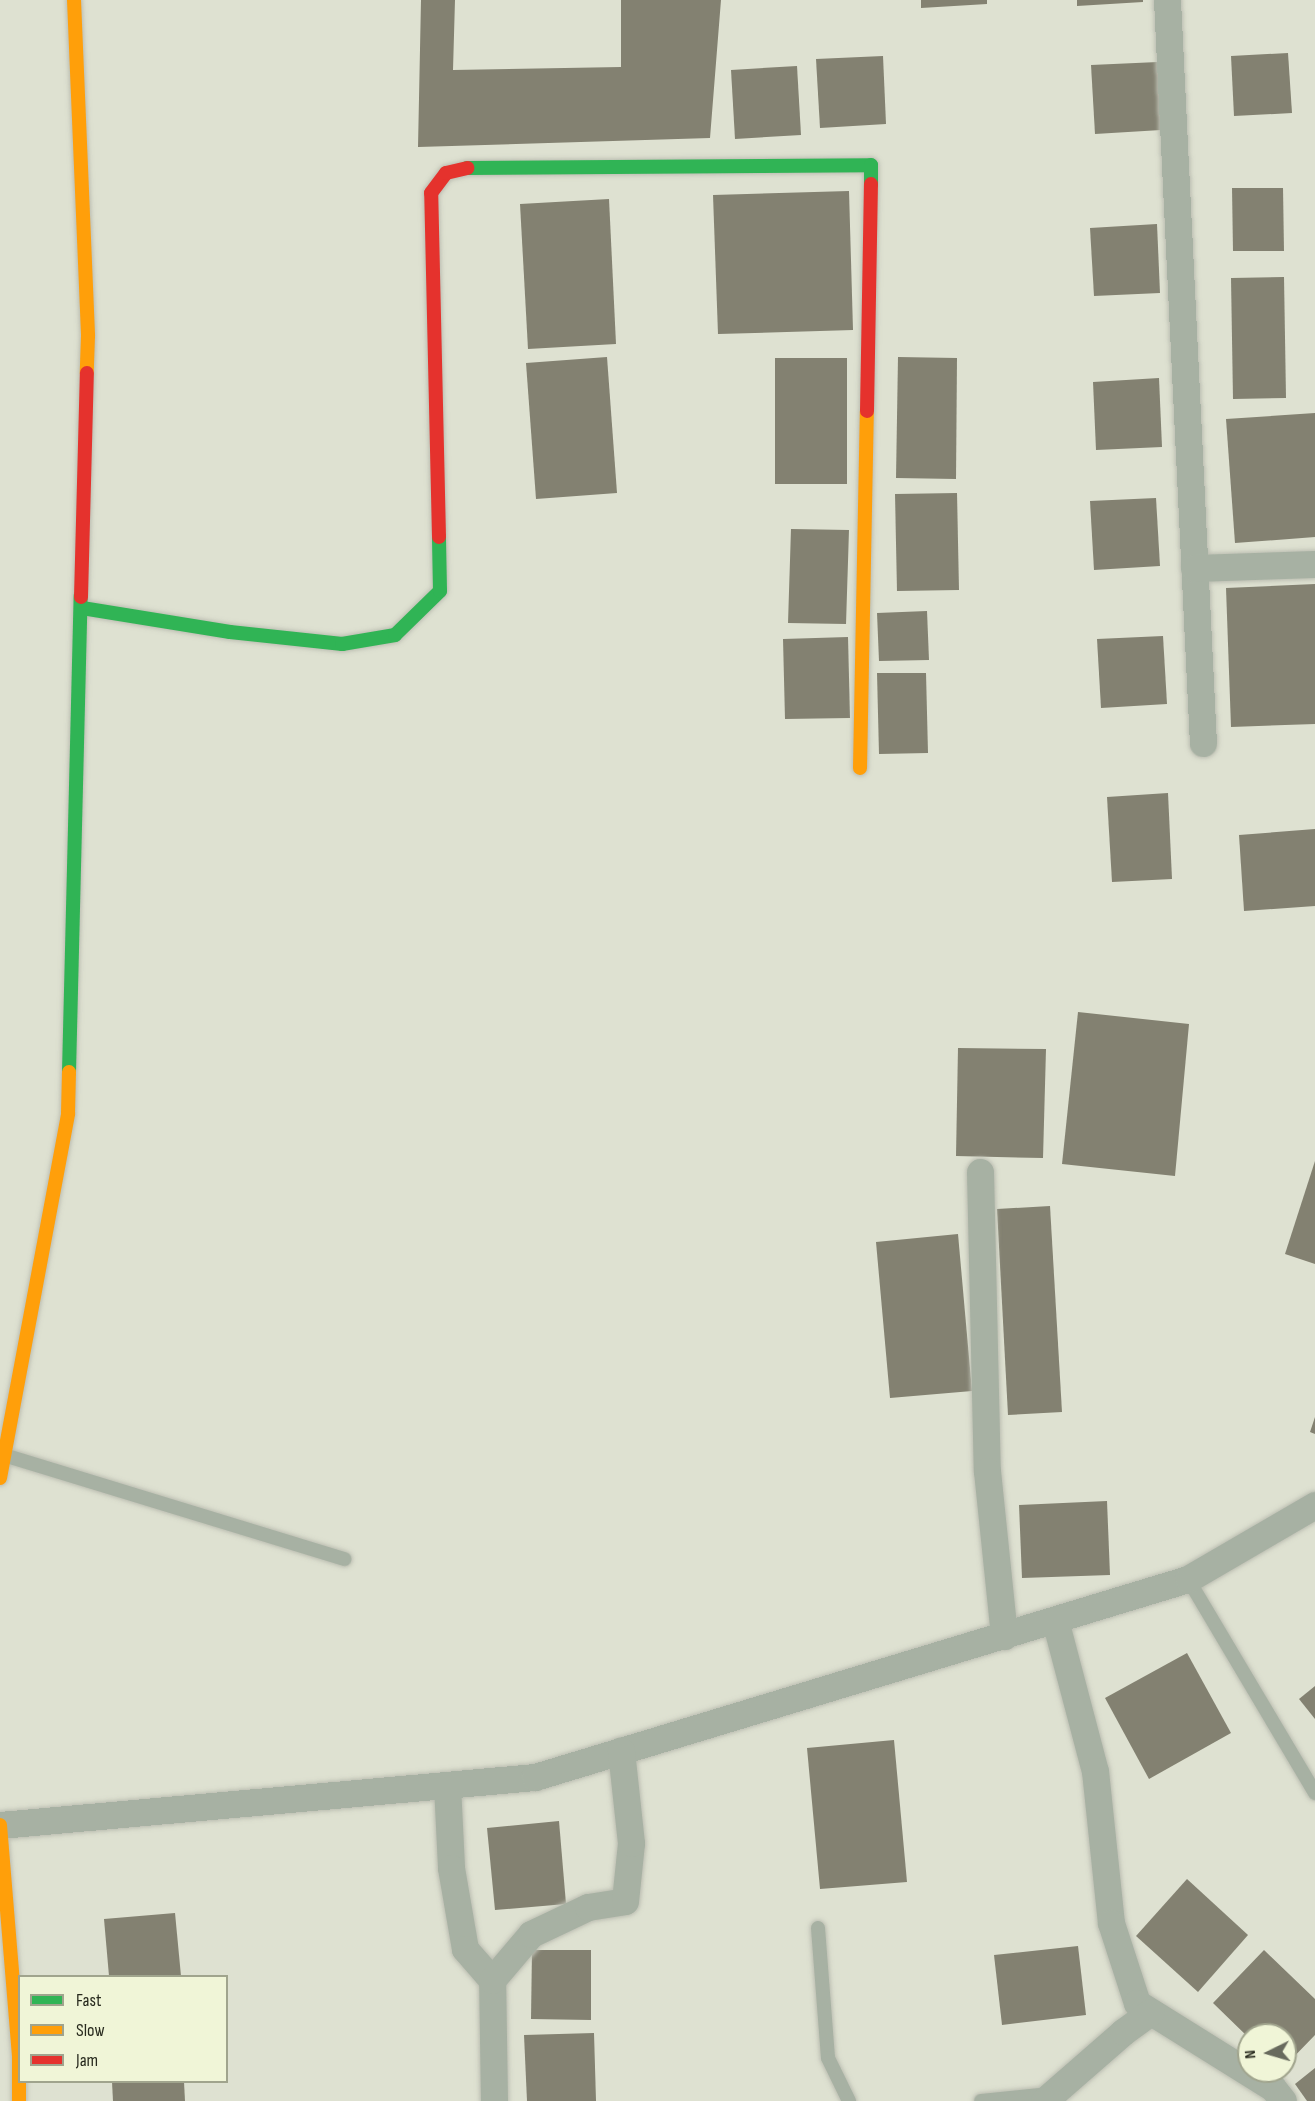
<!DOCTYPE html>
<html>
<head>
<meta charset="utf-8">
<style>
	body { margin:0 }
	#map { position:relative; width:1315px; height:2101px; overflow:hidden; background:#dee1d1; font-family:"Sofia Sans Condensed",sans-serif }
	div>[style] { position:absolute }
	.building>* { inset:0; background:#838171 }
	.roads { filter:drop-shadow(0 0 2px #bcbeb2) drop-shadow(0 0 2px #bcbeb2) }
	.lane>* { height:14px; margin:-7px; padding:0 7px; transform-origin:7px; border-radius:7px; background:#a7b1a3 }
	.street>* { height:27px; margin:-13.5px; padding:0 13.5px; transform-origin:13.5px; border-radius:13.5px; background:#a7b1a3 }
	.fast>* { height:14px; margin:-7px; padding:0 7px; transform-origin:7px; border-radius:7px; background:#30b455 }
	.slow>* { height:14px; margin:-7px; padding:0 7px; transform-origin:7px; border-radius:7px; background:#ff9f0a }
	.jam>* { height:14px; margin:-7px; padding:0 7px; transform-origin:7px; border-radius:7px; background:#e5322d }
	span { translate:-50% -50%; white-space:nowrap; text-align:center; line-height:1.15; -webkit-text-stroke:6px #f0f5d7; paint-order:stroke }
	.legend { position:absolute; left:18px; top:1975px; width:210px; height:108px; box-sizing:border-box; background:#f0f5d7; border:2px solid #a0a48d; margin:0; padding:8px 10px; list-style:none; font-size:18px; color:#282a1e }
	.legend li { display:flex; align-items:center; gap:12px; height:30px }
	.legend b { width:30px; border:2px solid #a0a48d }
	.north { position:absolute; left:1237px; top:2023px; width:60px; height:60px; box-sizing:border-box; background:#f0f5d7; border:2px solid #a0a48d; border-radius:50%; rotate:265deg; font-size:16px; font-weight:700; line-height:24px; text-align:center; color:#282a1e }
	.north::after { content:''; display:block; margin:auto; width:21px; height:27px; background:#686a5d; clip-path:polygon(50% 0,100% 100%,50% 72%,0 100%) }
</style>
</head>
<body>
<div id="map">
	<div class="building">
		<div style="clip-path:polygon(421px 0,455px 0,453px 70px,621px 67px,621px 0,721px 0,710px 138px,418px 147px)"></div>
		<div style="clip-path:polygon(921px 0,987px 0,987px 4px,921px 8px)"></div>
		<div style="clip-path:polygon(1077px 0,1143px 0,1143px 2px,1077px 6px)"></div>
		<div style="clip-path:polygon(1288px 53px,1292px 113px,1234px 116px,1231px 56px)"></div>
		<div style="clip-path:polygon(883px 56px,886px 124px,820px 128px,816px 59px)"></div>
		<div style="clip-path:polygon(1158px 62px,1161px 130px,1095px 134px,1091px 65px)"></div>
		<div style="clip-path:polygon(797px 66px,801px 135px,735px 139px,731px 70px)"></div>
		<div style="clip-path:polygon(1232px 188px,1283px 188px,1284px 251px,1233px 251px)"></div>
		<div style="clip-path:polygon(849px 191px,853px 330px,718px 334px,713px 195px)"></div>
		<div style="clip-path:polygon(609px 199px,616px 344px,528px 349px,520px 204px)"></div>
		<div style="clip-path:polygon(1157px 224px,1160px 293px,1094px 296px,1090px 228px)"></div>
		<div style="clip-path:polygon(1284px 277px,1286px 398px,1233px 399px,1231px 278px)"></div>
		<div style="clip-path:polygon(607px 357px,617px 493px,536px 499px,526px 363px)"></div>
		<div style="clip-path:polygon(898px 357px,957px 358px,956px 479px,896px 478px)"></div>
		<div style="clip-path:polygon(775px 358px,847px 358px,847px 484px,775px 484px)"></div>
		<div style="clip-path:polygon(1159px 378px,1162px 447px,1096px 450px,1093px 382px)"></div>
		<div style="clip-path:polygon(1315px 413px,1315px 537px,1235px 543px,1226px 419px)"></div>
		<div style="clip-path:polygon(957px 493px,959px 590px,897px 591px,895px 494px)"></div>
		<div style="clip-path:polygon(1156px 498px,1160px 566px,1094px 570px,1090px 501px)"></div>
		<div style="clip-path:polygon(791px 529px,849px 530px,846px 624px,788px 623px)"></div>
		<div style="clip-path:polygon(1315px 584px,1315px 724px,1231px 727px,1226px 588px)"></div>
		<div style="clip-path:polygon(927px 611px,929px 660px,879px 661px,877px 613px)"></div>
		<div style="clip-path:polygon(1163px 636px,1167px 704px,1101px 708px,1097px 639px)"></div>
		<div style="clip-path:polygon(848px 637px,850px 718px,785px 719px,783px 639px)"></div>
		<div style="clip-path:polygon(877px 673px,926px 673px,928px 753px,879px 754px)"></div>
		<div style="clip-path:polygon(1168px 793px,1172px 879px,1112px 882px,1107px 797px)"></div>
		<div style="clip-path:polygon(1315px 829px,1315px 906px,1244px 911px,1239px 835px)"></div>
		<div style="clip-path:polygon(1078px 1012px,1189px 1024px,1175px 1176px,1062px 1164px)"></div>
		<div style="clip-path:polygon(958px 1048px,1046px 1049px,1043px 1158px,956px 1156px)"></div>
		<div style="clip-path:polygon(1315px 1161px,1315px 1264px,1285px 1254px)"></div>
		<div style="clip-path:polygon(1050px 1206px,1062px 1412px,1008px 1415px,997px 1209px)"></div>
		<div style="clip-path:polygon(958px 1234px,972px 1391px,890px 1398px,876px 1242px)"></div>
		<div style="clip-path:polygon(1315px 1417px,1315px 1434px,1310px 1432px)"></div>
		<div style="clip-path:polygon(1107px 1501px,1110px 1575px,1022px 1578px,1019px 1505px)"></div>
		<div style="clip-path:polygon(1187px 1653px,1231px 1733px,1149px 1779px,1105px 1698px)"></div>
		<div style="clip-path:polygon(1315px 1686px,1315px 1719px,1299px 1699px)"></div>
		<div style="clip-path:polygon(894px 1740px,907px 1882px,820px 1889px,807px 1748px)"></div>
		<div style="clip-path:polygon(559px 1821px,566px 1904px,495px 1910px,487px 1828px)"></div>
		<div style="clip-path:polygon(1187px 1879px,1248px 1935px,1198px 1992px,1136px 1936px)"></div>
		<div style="clip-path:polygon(175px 1913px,181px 1976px,109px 1976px,104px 1919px)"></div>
		<div style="clip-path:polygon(1078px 1946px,1086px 2015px,1002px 2025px,994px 1955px)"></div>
		<div style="clip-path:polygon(532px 1950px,591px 1950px,591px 2020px,531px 2019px)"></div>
		<div style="clip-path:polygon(1264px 1950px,1315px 1999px,1315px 2035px,1285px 2066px,1285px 2035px,1249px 2035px,1249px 2038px,1213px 2003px)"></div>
		<div style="clip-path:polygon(594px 2033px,596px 2101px,527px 2101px,524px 2035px)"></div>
		<div style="clip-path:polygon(1315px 2068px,1315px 2101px,1307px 2101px,1295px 2084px)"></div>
		<div style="clip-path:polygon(112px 2082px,184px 2082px,185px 2101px,113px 2101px)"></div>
	</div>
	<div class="roads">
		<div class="lane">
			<div style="left:4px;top:1455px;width:356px;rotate:17deg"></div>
			<div style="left:1188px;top:1579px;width:249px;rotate:59.3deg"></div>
			<div style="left:818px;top:1928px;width:130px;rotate:85.6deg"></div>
			<div style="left:828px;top:2058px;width:48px;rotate:64deg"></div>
			<div style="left:981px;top:2101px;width:69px;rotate:-5.8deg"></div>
		</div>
		<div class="street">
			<div style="left:1167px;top:0;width:744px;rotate:87.23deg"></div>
			<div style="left:1194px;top:568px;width:121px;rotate:-1.9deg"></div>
			<div style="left:980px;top:1172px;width:299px;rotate:88.7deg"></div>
			<div style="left:987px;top:1471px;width:166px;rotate:84.1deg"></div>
			<div style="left:1055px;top:1620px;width:156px;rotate:75.2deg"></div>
			<div style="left:1095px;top:1771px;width:153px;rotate:84deg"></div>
			<div style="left:1111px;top:1923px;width:84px;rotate:72deg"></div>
			<div style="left:1137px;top:2003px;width:160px;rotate:32deg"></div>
			<div style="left:1273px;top:2088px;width:16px;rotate:52deg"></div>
			<div style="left:447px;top:1785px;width:83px;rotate:87.2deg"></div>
			<div style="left:451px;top:1868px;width:82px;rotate:80.2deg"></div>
			<div style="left:465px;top:1949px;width:41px;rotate:48.9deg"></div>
			<div style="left:0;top:1825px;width:537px;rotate:-5.13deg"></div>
			<div style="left:535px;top:1777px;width:682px;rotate:-16.87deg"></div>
			<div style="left:1188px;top:1579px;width:147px;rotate:-30.2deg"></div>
			<div style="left:494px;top:2101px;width:121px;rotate:-90.9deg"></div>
			<div style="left:492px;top:1980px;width:60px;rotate:-49.7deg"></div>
			<div style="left:531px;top:1934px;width:63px;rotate:-25.3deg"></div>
			<div style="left:588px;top:1907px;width:37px;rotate:-9deg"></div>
			<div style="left:625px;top:1901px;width:58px;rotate:-84.1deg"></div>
			<div style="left:631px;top:1843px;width:93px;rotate:-96.2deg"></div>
			<div style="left:1044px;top:2101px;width:105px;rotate:-41.1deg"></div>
			<div style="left:1123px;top:2032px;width:34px;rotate:-36deg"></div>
		</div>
		<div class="fast">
			<div style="left:467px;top:168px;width:404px;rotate:-0.4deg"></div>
			<div style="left:871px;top:165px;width:19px;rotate:90deg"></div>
			<div style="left:82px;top:608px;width:150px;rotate:9.2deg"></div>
			<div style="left:230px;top:632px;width:113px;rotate:6.1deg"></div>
			<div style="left:342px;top:644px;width:54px;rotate:-9.6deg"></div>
			<div style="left:395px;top:635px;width:63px;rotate:-44.4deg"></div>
			<div style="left:440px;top:591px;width:54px;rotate:-91.1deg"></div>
			<div style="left:69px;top:1072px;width:475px;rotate:-88.6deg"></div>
		</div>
		<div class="slow">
			<div style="left:74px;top:0;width:336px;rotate:87.6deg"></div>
			<div style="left:88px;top:336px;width:37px;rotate:92deg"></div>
			<div style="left:860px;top:768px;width:357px;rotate:-88.9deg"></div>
			<div style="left:0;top:1478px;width:371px;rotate:-79.4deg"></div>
			<div style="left:68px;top:1113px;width:41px;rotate:-88.6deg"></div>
			<div style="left:0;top:1825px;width:232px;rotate:85.3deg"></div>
			<div style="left:19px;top:2056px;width:45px;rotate:90deg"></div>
		</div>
		<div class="jam">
			<div style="left:867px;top:411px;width:227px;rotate:-89deg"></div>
			<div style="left:439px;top:537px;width:344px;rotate:-91.3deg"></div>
			<div style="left:431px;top:193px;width:25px;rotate:-53deg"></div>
			<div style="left:446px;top:173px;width:22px;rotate:-13deg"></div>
			<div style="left:81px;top:597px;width:224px;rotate:-88.5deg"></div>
		</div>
	</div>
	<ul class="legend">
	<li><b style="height:8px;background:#30b455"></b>Fast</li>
	<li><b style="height:8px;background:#ff9f0a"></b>Slow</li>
	<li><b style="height:8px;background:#e5322d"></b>Jam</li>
	</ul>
	<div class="north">N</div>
</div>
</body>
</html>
